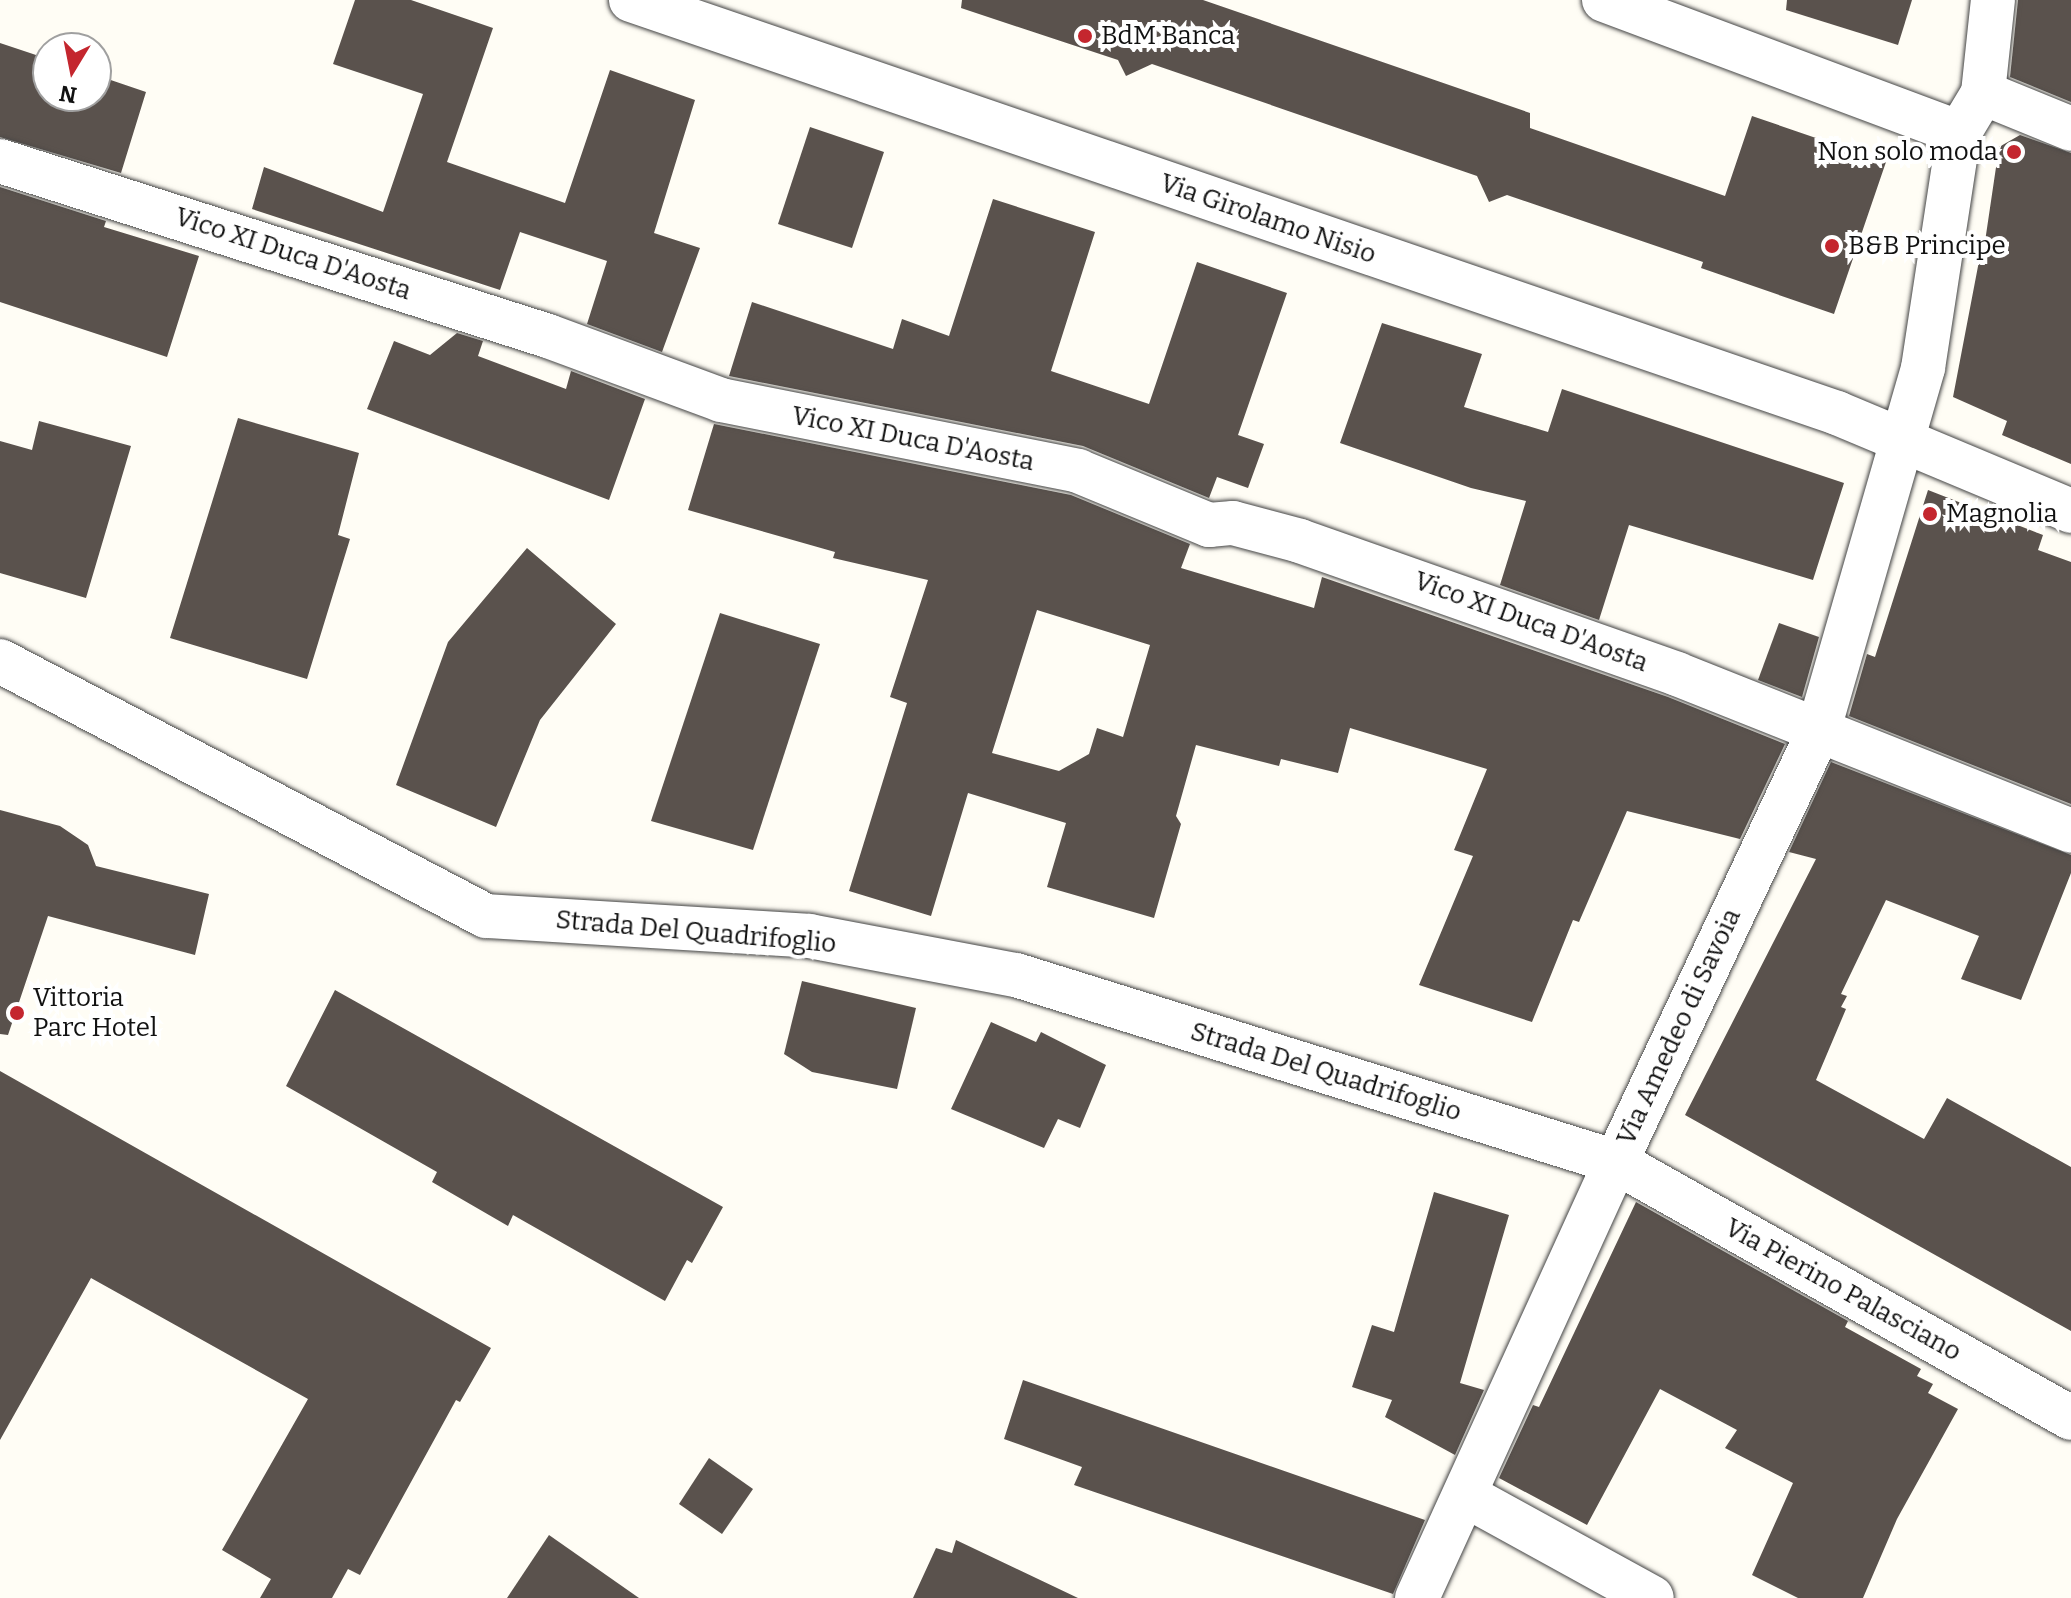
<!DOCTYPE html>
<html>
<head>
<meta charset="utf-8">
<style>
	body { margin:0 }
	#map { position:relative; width:2071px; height:1598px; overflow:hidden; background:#fffdf5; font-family:Bitter,serif }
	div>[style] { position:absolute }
	.building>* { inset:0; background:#5a524d }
	.roads { filter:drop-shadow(0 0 2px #444) drop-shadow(0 0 2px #444) }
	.street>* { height:44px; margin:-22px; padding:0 22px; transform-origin:22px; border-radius:22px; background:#fff }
	.dots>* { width:22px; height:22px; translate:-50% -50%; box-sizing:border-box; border:4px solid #fff; border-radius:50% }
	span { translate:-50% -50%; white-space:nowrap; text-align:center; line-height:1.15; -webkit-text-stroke:8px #fff; paint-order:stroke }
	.poi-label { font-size:26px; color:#111 }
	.left { translate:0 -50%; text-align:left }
	.right { translate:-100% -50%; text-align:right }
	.street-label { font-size:26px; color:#111 }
	.north { position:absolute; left:32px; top:32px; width:80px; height:80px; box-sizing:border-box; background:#fff; border:2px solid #a0a0a0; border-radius:50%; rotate:190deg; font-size:22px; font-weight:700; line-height:32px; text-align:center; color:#111 }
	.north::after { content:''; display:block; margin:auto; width:28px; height:36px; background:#c4262e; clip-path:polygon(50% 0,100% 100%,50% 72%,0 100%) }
</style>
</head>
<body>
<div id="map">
	<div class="building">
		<div style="clip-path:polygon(355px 0,411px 0,493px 28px,447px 162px,565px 203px,610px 70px,695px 100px,654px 233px,700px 248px,662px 352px,587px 324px,607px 261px,520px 232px,500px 290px,252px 209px,264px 167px,383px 212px,423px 94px,333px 64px)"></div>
		<div style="clip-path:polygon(962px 0,1203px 0,1530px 113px,1530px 128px,1725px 196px,1752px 116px,1886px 162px,1834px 314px,1701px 268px,1703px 262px,1507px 195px,1489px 202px,1477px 176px,1152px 64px,1126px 76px,1118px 60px,961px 8px)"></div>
		<div style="clip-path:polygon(1787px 0,1912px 0,1898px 45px,1786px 10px)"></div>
		<div style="clip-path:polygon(2018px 0,2071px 0,2071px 102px,2010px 77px)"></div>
		<div style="clip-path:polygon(0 43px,48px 59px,48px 96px,96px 96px,96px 75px,146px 92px,121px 173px,0 137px)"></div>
		<div style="clip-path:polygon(810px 127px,884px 152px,852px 248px,778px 224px)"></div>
		<div style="clip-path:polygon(2020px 135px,2071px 153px,2071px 464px,2002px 435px,2007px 421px,1953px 397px,1979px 261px,1982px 262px,1999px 147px)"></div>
		<div style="clip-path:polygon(0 187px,106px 221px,104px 227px,199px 256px,167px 357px,0 302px)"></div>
		<div style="clip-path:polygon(993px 199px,1095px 232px,1051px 371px,1149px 404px,1197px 262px,1287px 293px,1238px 435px,1264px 444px,1248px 488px,1217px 477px,1209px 498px,1083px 446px,729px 376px,752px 302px,893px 349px,902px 319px,949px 336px)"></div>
		<div style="clip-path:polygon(1382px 323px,1482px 354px,1464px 407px,1548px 432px,1562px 389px,1844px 483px,1813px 580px,1629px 525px,1599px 620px,1500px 585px,1526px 501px,1471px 488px,1340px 443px)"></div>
		<div style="clip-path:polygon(457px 333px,483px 341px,478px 356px,566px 389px,571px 371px,645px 399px,609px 500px,367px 409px,394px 341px,430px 355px)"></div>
		<div style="clip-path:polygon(238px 418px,359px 453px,338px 535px,350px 539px,307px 679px,170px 638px)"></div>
		<div style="clip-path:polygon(39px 421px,131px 446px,86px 598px,0 573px,0 441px,32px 450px)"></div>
		<div style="clip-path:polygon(evenodd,714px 424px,1071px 495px,1190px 544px,1181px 568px,1314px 608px,1322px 577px,1668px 697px,1785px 744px,1740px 839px,1627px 811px,1579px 922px,1573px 920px,1532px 1022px,1419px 985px,1473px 856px,1454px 850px,1487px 769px,1350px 728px,1338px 773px,1281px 759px,1279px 766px,1196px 745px,1176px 816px,1181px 824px,1154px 918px,1047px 887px,1066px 823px,968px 793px,931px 916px,849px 891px,907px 703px,890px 697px,928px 580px,833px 558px,835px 552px,688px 510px,714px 424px,1037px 610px,1150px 645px,1123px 737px,1097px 728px,1089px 754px,1059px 771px,992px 753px,1037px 610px)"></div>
		<div style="clip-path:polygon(1928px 490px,2043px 535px,2038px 550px,2071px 562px,2071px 804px,1849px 716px,1867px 654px,1875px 657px)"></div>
		<div style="clip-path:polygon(527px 548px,616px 624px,540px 720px,496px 827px,396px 785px,448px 642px)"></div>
		<div style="clip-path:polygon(720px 613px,820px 644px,753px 850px,651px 821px)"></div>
		<div style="clip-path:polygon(1779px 623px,1819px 637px,1802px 697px,1758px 680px)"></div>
		<div style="clip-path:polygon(1831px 762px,2071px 855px,2071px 873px,2021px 1000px,1961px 979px,1979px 936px,1886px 900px,1841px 994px,1847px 996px,1841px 1007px,1846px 1009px,1816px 1080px,1924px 1139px,1947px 1098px,2071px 1167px,2071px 1331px,1685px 1115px,1816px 859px,1789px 852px)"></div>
		<div style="clip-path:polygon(0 810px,60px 826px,88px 845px,96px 866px,209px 894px,195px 955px,48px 916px,8px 1035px,0 1034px)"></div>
		<div style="clip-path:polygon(802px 981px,916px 1008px,897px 1089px,812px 1072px,784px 1054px)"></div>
		<div style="clip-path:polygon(335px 990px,723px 1207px,692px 1263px,687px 1260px,665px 1301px,513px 1215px,508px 1226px,432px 1182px,437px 1172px,286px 1086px)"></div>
		<div style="clip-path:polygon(991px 1022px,1036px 1042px,1041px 1032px,1106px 1065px,1080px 1128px,1058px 1119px,1044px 1148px,951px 1109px)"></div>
		<div style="clip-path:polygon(0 1071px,491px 1348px,460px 1402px,456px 1400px,360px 1575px,348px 1569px,332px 1598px,260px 1598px,271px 1579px,222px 1550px,308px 1399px,91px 1278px,0 1440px)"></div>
		<div style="clip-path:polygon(1434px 1192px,1509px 1215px,1460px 1383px,1484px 1390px,1455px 1455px,1385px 1417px,1392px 1400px,1352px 1387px,1372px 1325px,1394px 1332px)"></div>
		<div style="clip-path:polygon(1636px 1202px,1848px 1321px,1845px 1327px,1921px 1369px,1917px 1376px,1933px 1384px,1928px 1393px,1958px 1409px,1897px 1519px,1863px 1598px,1798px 1598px,1752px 1575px,1793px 1483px,1725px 1448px,1737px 1430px,1660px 1389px,1587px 1525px,1499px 1478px,1533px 1405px,1539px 1407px)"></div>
		<div style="clip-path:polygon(1023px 1380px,1425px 1520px,1393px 1594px,1074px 1485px,1082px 1467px,1004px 1439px)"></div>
		<div style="clip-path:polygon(709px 1458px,753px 1489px,722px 1534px,679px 1504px)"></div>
		<div style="clip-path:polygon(549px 1535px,639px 1598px,507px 1598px)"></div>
		<div style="clip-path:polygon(956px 1540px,1078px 1598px,913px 1598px,936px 1548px,952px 1553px)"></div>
	</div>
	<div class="roads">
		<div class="street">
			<div style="left:631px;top:0;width:1275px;rotate:18.9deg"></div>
			<div style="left:1837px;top:413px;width:254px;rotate:22.7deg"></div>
			<div style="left:1604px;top:0;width:379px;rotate:20.5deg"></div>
			<div style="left:1983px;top:93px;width:95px;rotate:22.2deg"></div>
			<div style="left:0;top:161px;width:575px;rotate:17.71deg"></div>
			<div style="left:548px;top:336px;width:184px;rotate:20.3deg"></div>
			<div style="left:721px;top:400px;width:364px;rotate:11.2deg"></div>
			<div style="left:1078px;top:471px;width:142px;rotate:22.4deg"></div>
			<div style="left:1209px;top:525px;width:24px;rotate:-5deg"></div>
			<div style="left:1233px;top:523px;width:69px;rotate:15deg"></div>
			<div style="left:1300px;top:541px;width:400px;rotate:19.4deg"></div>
			<div style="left:1677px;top:674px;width:424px;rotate:21.7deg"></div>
			<div style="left:0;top:661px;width:549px;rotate:27.69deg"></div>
			<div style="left:486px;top:916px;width:324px;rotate:3.5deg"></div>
			<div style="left:809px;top:936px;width:211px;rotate:10.7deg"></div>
			<div style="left:1016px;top:975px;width:628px;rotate:17.31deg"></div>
			<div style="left:1616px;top:1162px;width:522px;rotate:29.36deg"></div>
			<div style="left:1465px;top:1495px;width:213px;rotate:28.8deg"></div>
			<div style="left:1417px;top:1598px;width:479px;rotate:-65.5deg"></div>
			<div style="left:1616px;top:1162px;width:475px;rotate:-64.8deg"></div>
			<div style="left:1818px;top:732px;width:379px;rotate:-73.9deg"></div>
			<div style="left:1923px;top:368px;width:238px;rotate:-81.3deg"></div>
			<div style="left:1959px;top:133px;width:47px;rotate:-59deg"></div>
			<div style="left:1983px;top:93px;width:94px;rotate:-83.9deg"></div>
		</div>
	</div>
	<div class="dots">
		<div style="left:1085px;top:36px;background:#c4262e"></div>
		<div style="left:2014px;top:152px;background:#c4262e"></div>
		<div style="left:1832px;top:246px;background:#c4262e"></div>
		<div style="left:1930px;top:514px;background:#c4262e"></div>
		<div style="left:17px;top:1013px;background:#c4262e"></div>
	</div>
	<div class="poi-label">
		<span class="left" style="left:1101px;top:36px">BdM Banca</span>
		<span class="right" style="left:1998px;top:152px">Non solo moda</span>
		<span class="left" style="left:1848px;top:246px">B&amp;B Principe</span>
		<span class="left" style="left:1946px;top:514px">Magnolia</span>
		<span class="left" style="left:33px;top:1013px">Vittoria<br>Parc Hotel</span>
	</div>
	<div class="street-label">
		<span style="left:1268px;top:219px;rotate:19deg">Via Girolamo Nisio</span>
		<span style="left:293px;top:254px;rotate:18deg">Vico XI Duca D'Aosta</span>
		<span style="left:913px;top:439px;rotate:11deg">Vico XI Duca D'Aosta</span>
		<span style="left:1531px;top:622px;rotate:20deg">Vico XI Duca D'Aosta</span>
		<span style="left:696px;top:932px;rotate:5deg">Strada Del Quadrifoglio</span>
		<span style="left:1679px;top:1027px;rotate:-65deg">Via Amedeo di Savoia</span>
		<span style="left:1326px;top:1072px;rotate:17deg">Strada Del Quadrifoglio</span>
		<span style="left:1843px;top:1290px;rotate:29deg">Via Pierino Palasciano</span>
	</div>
	<div class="north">N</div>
</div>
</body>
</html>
